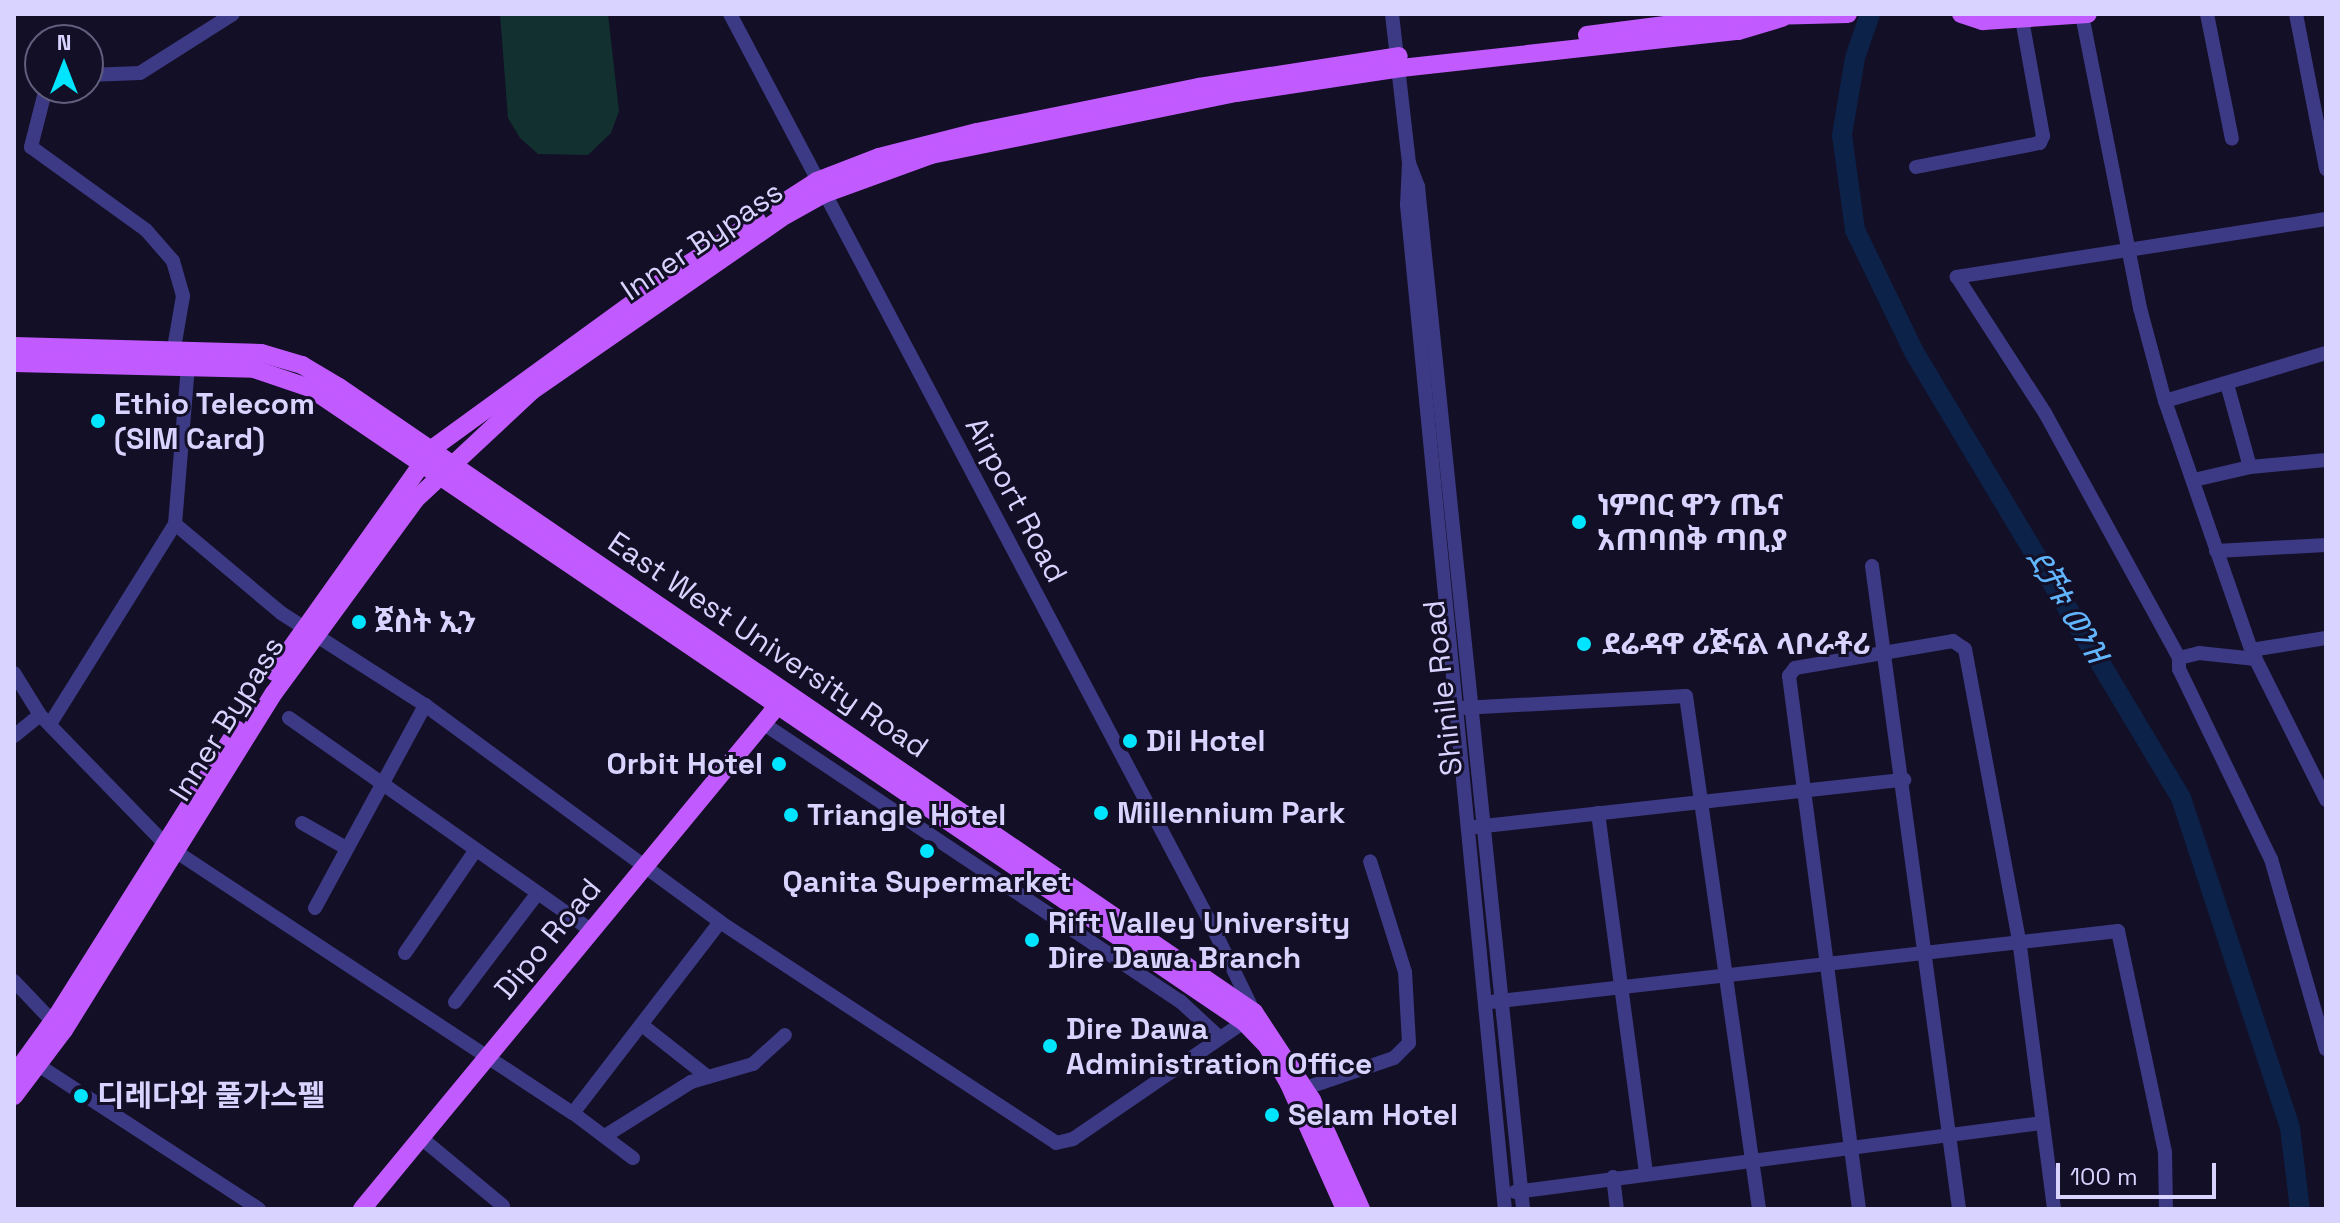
<!DOCTYPE html>
<html>
<head>
<meta charset="utf-8">
<style>
	body { margin:0 }
	#map { position:relative; width:2340px; height:1223px; overflow:hidden; background:#130f26; font-family:"Space Grotesk","Noto Sans Ethiopic","Noto Sans KR",sans-serif }
	div>[style] { position:absolute }
	.green>* { inset:0; background:#12302f }
	.river>* { height:20px; margin:-10px; padding:0 10px; transform-origin:10px; border-radius:10px; background:#0c2248 }
	.minor>* { height:14px; margin:-7px; padding:0 7px; transform-origin:7px; border-radius:7px; background:#3d3a85 }
	.major>* { height:18px; margin:-9px; padding:0 9px; transform-origin:9px; border-radius:9px; background:#c25bff }
	.dots>* { width:22px; height:22px; translate:-50% -50%; box-sizing:border-box; border:4px solid #130f26; border-radius:50% }
	span { translate:-50% -50%; white-space:nowrap; text-align:center; line-height:1.15; -webkit-text-stroke:6px #130f26; paint-order:stroke }
	.street-label { font-size:30px; color:#d9d4ff }
	.poi-label { font-size:30px; color:#d9d4ff; font-weight:700 }
	.left { translate:0 -50%; text-align:left }
	.right { translate:-100% -50%; text-align:right }
	.water-label { font-size:32px; color:#62b6ff; font-style:italic }
	.frame { position:absolute; inset:0; border:16px solid #d9d4ff; pointer-events:none }
	.north { position:absolute; left:24px; top:24px; width:80px; height:80px; box-sizing:border-box; background:#130f26; border:2px solid #625e7d; border-radius:50%; rotate:0deg; font-size:22px; font-weight:700; line-height:32px; text-align:center; color:#d9d4ff }
	.north::after { content:''; display:block; margin:auto; width:28px; height:36px; background:#00e5ff; clip-path:polygon(50% 0,100% 100%,50% 72%,0 100%) }
	.scale { position:absolute; left:2056px; top:1163px; width:160px; height:36px; box-sizing:border-box; border:4px solid #d9d4ff; border-top:0; padding-left:10px; font-size:24px; line-height:28px; white-space:nowrap; color:#d9d4ff; -webkit-text-stroke:6px #130f26; paint-order:stroke }
</style>
</head>
<body>
<div id="map">
	<div class="green">
		<div style="clip-path:polygon(500px 14px,608px 14px,619px 111px,611px 133px,588px 155px,538px 154px,520px 138px,508px 118px)"></div>
	</div>
	<div class="river">
		<div style="left:1870px;top:14px;width:46px;rotate:108.8deg"></div>
		<div style="left:1855px;top:58px;width:78px;rotate:99.6deg"></div>
		<div style="left:1842px;top:135px;width:96px;rotate:82.2deg"></div>
		<div style="left:1855px;top:230px;width:136px;rotate:64.2deg"></div>
		<div style="left:1914px;top:352px;width:520px;rotate:59.09deg"></div>
		<div style="left:2181px;top:798px;width:348px;rotate:71.7deg"></div>
		<div style="left:2290px;top:1128px;width:82px;rotate:83deg"></div>
	</div>
	<div class="minor">
		<div style="left:1392px;top:14px;width:150px;rotate:83.5deg"></div>
		<div style="left:1409px;top:163px;width:26px;rotate:69deg"></div>
		<div style="left:1418px;top:187px;width:1027px;rotate:84.13deg"></div>
		<div style="left:2207px;top:14px;width:127px;rotate:78.7deg"></div>
		<div style="left:2296px;top:14px;width:158px;rotate:79deg"></div>
		<div style="left:2082px;top:15px;width:299px;rotate:78.8deg"></div>
		<div style="left:2140px;top:308px;width:96px;rotate:75deg"></div>
		<div style="left:2165px;top:401px;width:263px;rotate:70.9deg"></div>
		<div style="left:2251px;top:650px;width:168px;rotate:63.4deg"></div>
		<div style="left:88px;top:75px;width:52px;rotate:-2.2deg"></div>
		<div style="left:140px;top:73px;width:110px;rotate:-32.4deg"></div>
		<div style="left:46px;top:88px;width:61px;rotate:104.3deg"></div>
		<div style="left:31px;top:147px;width:142px;rotate:35.8deg"></div>
		<div style="left:146px;top:230px;width:41px;rotate:48.9deg"></div>
		<div style="left:173px;top:261px;width:36px;rotate:74deg"></div>
		<div style="left:183px;top:296px;width:53px;rotate:99.8deg"></div>
		<div style="left:1409px;top:163px;width:42px;rotate:92.7deg"></div>
		<div style="left:1407px;top:205px;width:1009px;rotate:84.43deg"></div>
		<div style="left:1916px;top:167px;width:126px;rotate:-11deg"></div>
		<div style="left:2040px;top:143px;width:8px;rotate:-67deg"></div>
		<div style="left:2043px;top:136px;width:119px;rotate:-100.2deg"></div>
		<div style="left:2326px;top:219px;width:374px;rotate:171.1deg"></div>
		<div style="left:1957px;top:277px;width:162px;rotate:57.1deg"></div>
		<div style="left:2045px;top:413px;width:279px;rotate:61.3deg"></div>
		<div style="left:2179px;top:658px;width:11px;rotate:90deg"></div>
		<div style="left:2179px;top:669px;width:211px;rotate:64.2deg"></div>
		<div style="left:2271px;top:859px;width:198px;rotate:73.9deg"></div>
		<div style="left:2227px;top:384px;width:86px;rotate:74.5deg"></div>
		<div style="left:2165px;top:401px;width:168px;rotate:-16.6deg"></div>
		<div style="left:2194px;top:480px;width:57px;rotate:-13.1deg"></div>
		<div style="left:2250px;top:467px;width:76px;rotate:-5.3deg"></div>
		<div style="left:175px;top:524px;width:138px;rotate:40deg"></div>
		<div style="left:281px;top:613px;width:171px;rotate:32.6deg"></div>
		<div style="left:425px;top:705px;width:366px;rotate:36.3deg"></div>
		<div style="left:720px;top:922px;width:402px;rotate:33.3deg"></div>
		<div style="left:1056px;top:1143px;width:17px;rotate:-13deg"></div>
		<div style="left:1073px;top:1139px;width:207px;rotate:-34.4deg"></div>
		<div style="left:1244px;top:1022px;width:14px;rotate:-45deg"></div>
		<div style="left:1254px;top:1012px;width:100px;rotate:-116.1deg"></div>
		<div style="left:1210px;top:922px;width:1027px;rotate:-117.86deg"></div>
		<div style="left:2216px;top:551px;width:110px;rotate:-3.1deg"></div>
		<div style="left:1872px;top:566px;width:649px;rotate:82.29deg"></div>
		<div style="left:2251px;top:650px;width:76px;rotate:-9.1deg"></div>
		<div style="left:2179px;top:658px;width:21px;rotate:-14deg"></div>
		<div style="left:2199px;top:653px;width:57px;rotate:6deg"></div>
		<div style="left:14px;top:673px;width:49px;rotate:58.2deg"></div>
		<div style="left:40px;top:715px;width:181px;rotate:45.9deg"></div>
		<div style="left:166px;top:845px;width:487px;rotate:33.4deg"></div>
		<div style="left:573px;top:1113px;width:75px;rotate:36.9deg"></div>
		<div style="left:1462px;top:708px;width:224px;rotate:-3.1deg"></div>
		<div style="left:1686px;top:696px;width:518px;rotate:81.9deg"></div>
		<div style="left:289px;top:718px;width:370px;rotate:35.1deg"></div>
		<div style="left:50px;top:724px;width:236px;rotate:-58deg"></div>
		<div style="left:175px;top:524px;width:158px;rotate:-85.3deg"></div>
		<div style="left:764px;top:724px;width:500px;rotate:33.7deg"></div>
		<div style="left:1180px;top:1001px;width:54px;rotate:42.8deg"></div>
		<div style="left:14px;top:736px;width:33px;rotate:-39deg"></div>
		<div style="left:1598px;top:813px;width:362px;rotate:82.4deg"></div>
		<div style="left:302px;top:823px;width:51px;rotate:29.6deg"></div>
		<div style="left:1475px;top:827px;width:432px;rotate:-6.3deg"></div>
		<div style="left:315px;top:908px;width:231px;rotate:-61.5deg"></div>
		<div style="left:405px;top:953px;width:124px;rotate:-55.5deg"></div>
		<div style="left:14px;top:981px;width:57px;rotate:46.4deg"></div>
		<div style="left:455px;top:1002px;width:136px;rotate:-52.8deg"></div>
		<div style="left:1491px;top:1002px;width:631px;rotate:-6.46deg"></div>
		<div style="left:2118px;top:931px;width:227px;rotate:78deg"></div>
		<div style="left:2165px;top:1153px;width:56px;rotate:89deg"></div>
		<div style="left:642px;top:1025px;width:84px;rotate:38.2deg"></div>
		<div style="left:32px;top:1061px;width:271px;rotate:33.1deg"></div>
		<div style="left:1297px;top:1091px;width:102px;rotate:-18.8deg"></div>
		<div style="left:1394px;top:1058px;width:21px;rotate:-45deg"></div>
		<div style="left:1409px;top:1043px;width:71px;rotate:-93.2deg"></div>
		<div style="left:1405px;top:972px;width:116px;rotate:-107.5deg"></div>
		<div style="left:573px;top:1113px;width:241px;rotate:-52.4deg"></div>
		<div style="left:605px;top:1136px;width:102px;rotate:-32.1deg"></div>
		<div style="left:691px;top:1082px;width:65px;rotate:-16.2deg"></div>
		<div style="left:753px;top:1064px;width:43px;rotate:-42.2deg"></div>
		<div style="left:420px;top:1137px;width:108px;rotate:39.7deg"></div>
		<div style="left:1613px;top:1177px;width:32px;rotate:83deg"></div>
		<div style="left:1515px;top:1192px;width:531px;rotate:-7.46deg"></div>
		<div style="left:1859px;top:1209px;width:538px;rotate:-97.48deg"></div>
		<div style="left:1789px;top:676px;width:10px;rotate:-53deg"></div>
		<div style="left:1795px;top:668px;width:160px;rotate:-9.7deg"></div>
		<div style="left:1953px;top:641px;width:14px;rotate:34deg"></div>
		<div style="left:1965px;top:649px;width:295px;rotate:79.5deg"></div>
		<div style="left:2019px;top:939px;width:272px;rotate:82.6deg"></div>
	</div>
	<div class="major">
		<div style="left:1961px;top:14px;width:23px;rotate:18deg"></div>
		<div style="left:1983px;top:21px;width:105px;rotate:-3.8deg"></div>
		<div style="left:1772px;top:16px;width:76px;rotate:-1.5deg"></div>
		<div style="left:1587px;top:35px;width:165px;rotate:-7.3deg"></div>
		<div style="left:778px;top:206px;width:46px;rotate:-32.7deg"></div>
		<div style="left:817px;top:181px;width:66px;rotate:-21.2deg"></div>
		<div style="left:879px;top:157px;width:101px;rotate:-14.3deg"></div>
		<div style="left:977px;top:132px;width:227px;rotate:-11.5deg"></div>
		<div style="left:1199px;top:87px;width:202px;rotate:-8.8deg"></div>
		<div style="left:14px;top:346px;width:247px;rotate:1.6deg"></div>
		<div style="left:261px;top:353px;width:43px;rotate:16.3deg"></div>
		<div style="left:302px;top:365px;width:43px;rotate:30.7deg"></div>
		<div style="left:339px;top:387px;width:1108px;rotate:34.34deg"></div>
		<div style="left:1254px;top:1012px;width:105px;rotate:56.6deg"></div>
		<div style="left:1312px;top:1100px;width:120px;rotate:65.8deg"></div>
		<div style="left:14px;top:363px;width:240px;rotate:1.4deg"></div>
		<div style="left:254px;top:369px;width:59px;rotate:18.7deg"></div>
		<div style="left:310px;top:388px;width:1129px;rotate:34.17deg"></div>
		<div style="left:1244px;top:1022px;width:33px;rotate:46deg"></div>
		<div style="left:1267px;top:1046px;width:44px;rotate:59.9deg"></div>
		<div style="left:1289px;top:1084px;width:137px;rotate:65.9deg"></div>
		<div style="left:274px;top:672px;width:275px;rotate:-54.6deg"></div>
		<div style="left:433px;top:448px;width:294px;rotate:-36deg"></div>
		<div style="left:671px;top:275px;width:102px;rotate:-32.6deg"></div>
		<div style="left:14px;top:1075px;width:75px;rotate:-54.2deg"></div>
		<div style="left:58px;top:1014px;width:336px;rotate:-57.8deg"></div>
		<div style="left:14px;top:1096px;width:83px;rotate:-52.9deg"></div>
		<div style="left:64px;top:1030px;width:397px;rotate:-58.1deg"></div>
		<div style="left:274px;top:693px;width:239px;rotate:-53.8deg"></div>
		<div style="left:415px;top:500px;width:161px;rotate:-43deg"></div>
		<div style="left:533px;top:390px;width:308px;rotate:-34.7deg"></div>
		<div style="left:786px;top:215px;width:43px;rotate:-28.9deg"></div>
		<div style="left:824px;top:194px;width:114px;rotate:-20deg"></div>
		<div style="left:931px;top:155px;width:311px;rotate:-11.5deg"></div>
		<div style="left:1236px;top:93px;width:167px;rotate:-8.6deg"></div>
		<div style="left:1401px;top:68px;width:339px;rotate:-6.3deg"></div>
		<div style="left:1738px;top:31px;width:46px;rotate:-16.5deg"></div>
		<div style="left:362px;top:1209px;width:661px;rotate:-50.46deg"></div>
	</div>
	<div class="dots">
		<div style="left:98px;top:421px;background:#00e5ff"></div>
		<div style="left:1579px;top:522px;background:#00e5ff"></div>
		<div style="left:359px;top:622px;background:#00e5ff"></div>
		<div style="left:1584px;top:644px;background:#00e5ff"></div>
		<div style="left:1130px;top:741px;background:#00e5ff"></div>
		<div style="left:779px;top:764px;background:#00e5ff"></div>
		<div style="left:1101px;top:813px;background:#00e5ff"></div>
		<div style="left:791px;top:815px;background:#00e5ff"></div>
		<div style="left:927px;top:851px;background:#00e5ff"></div>
		<div style="left:1032px;top:940px;background:#00e5ff"></div>
		<div style="left:1050px;top:1046px;background:#00e5ff"></div>
		<div style="left:81px;top:1096px;background:#00e5ff"></div>
		<div style="left:1272px;top:1115px;background:#00e5ff"></div>
	</div>
	<div class="street-label">
		<span style="left:702px;top:241px;rotate:-34deg">Inner Bypass</span>
		<span style="left:1016px;top:500px;rotate:62deg">Airport Road</span>
		<span style="left:768px;top:645px;rotate:34deg">East West University Road</span>
		<span style="left:1443px;top:688px;rotate:-96deg">Shinile Road</span>
		<span style="left:227px;top:719px;rotate:-58deg">Inner Bypass</span>
		<span style="left:548px;top:939px;rotate:-50deg">Dipo Road</span>
	</div>
	<div class="poi-label">
		<span class="left" style="left:114px;top:421px">Ethio Telecom<br>(SIM Card)</span>
		<span class="left" style="left:1597px;top:522px">ነምበር ዋን ጤና<br>አጠባበቅ ጣቢያ</span>
		<span class="left" style="left:375px;top:622px">ጀስት ኢን</span>
		<span class="left" style="left:1602px;top:644px">ደሬዳዋ ሪጅናል ላቦራቶሪ</span>
		<span class="left" style="left:1146px;top:741px">Dil Hotel</span>
		<span class="right" style="left:763px;top:764px">Orbit Hotel</span>
		<span class="left" style="left:1117px;top:813px">Millennium Park</span>
		<span class="left" style="left:807px;top:815px">Triangle Hotel</span>
		<span style="left:927px;top:882px">Qanita Supermarket</span>
		<span class="left" style="left:1048px;top:940px">Rift Valley University<br>Dire Dawa Branch</span>
		<span class="left" style="left:1066px;top:1046px">Dire Dawa<br>Administration Office</span>
		<span class="left" style="left:97px;top:1096px">디레다와 풀가스펠</span>
		<span class="left" style="left:1288px;top:1115px">Selam Hotel</span>
	</div>
	<div class="water-label">
		<span style="left:2067px;top:606px;rotate:59deg">ደቻቱ ወንዝ</span>
	</div>
	<div class="frame"></div>
	<div class="north">N</div>
	<div class="scale">100 m</div>
</div>
</body>
</html>
